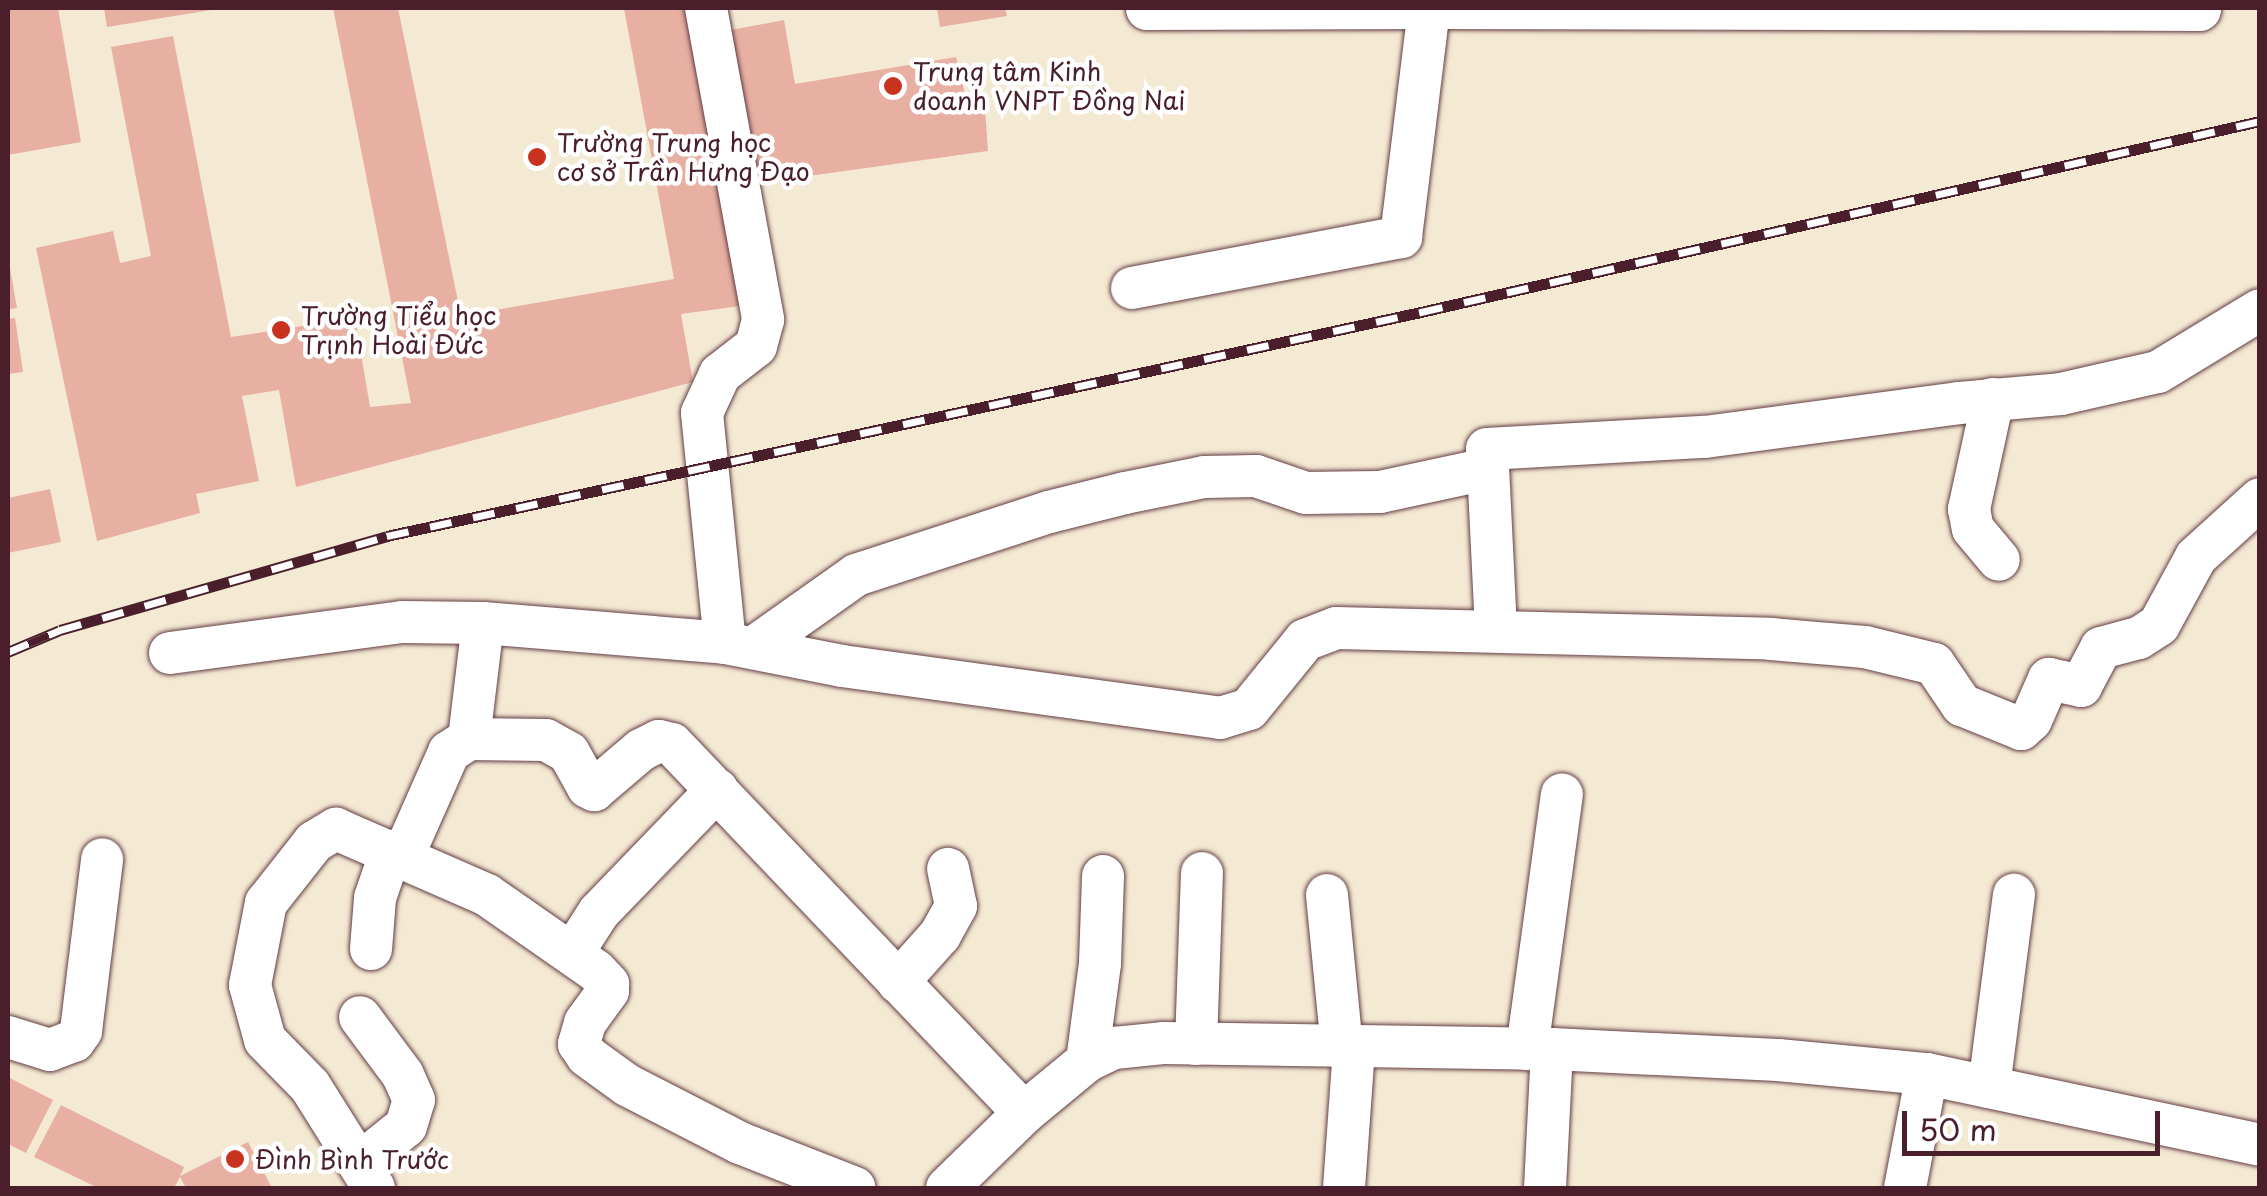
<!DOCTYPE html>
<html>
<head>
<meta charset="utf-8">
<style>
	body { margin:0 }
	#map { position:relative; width:2267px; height:1196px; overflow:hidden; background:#f4e9d3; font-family:"Playpen Sans",sans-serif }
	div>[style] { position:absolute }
	.building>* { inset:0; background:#e7b0a3 }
	.roads { filter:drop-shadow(0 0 2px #643d44) drop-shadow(0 0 2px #643d44) }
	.minor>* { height:42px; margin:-21px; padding:0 21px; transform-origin:21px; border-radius:21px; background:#fff }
	.rail>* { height:11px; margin-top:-5.5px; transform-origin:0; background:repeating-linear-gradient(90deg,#fff 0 22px,#4a1f2b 0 44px); box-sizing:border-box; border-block:2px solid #4a1f2b }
	.dots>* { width:28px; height:28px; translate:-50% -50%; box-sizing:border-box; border:5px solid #fff; border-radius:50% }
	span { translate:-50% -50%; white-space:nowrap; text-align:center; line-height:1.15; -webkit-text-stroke:9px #fff; paint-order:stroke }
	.poi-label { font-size:25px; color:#4a1f2b }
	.left { translate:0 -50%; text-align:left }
	.frame { position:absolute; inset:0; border:10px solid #4a1f2b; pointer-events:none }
	.scale { position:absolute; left:1902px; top:1111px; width:258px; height:45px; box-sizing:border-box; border:5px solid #4a1f2b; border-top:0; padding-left:12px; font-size:30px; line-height:35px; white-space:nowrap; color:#4a1f2b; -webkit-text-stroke:8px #fff; paint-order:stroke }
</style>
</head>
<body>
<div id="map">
	<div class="building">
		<div style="clip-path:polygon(8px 8px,58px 8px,81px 142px,8px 155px)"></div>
		<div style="clip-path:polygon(104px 8px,211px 8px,211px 10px,107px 27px)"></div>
		<div style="clip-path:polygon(333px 8px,398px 8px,461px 316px,674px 279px,624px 8px,685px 8px,740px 306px,681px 314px,693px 382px,296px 487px,279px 390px,242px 396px,259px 481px,196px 494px,200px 513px,97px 541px,36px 248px,113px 231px,120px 263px,151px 256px,111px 47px,173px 36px,231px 337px,355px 318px,370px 407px,411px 403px)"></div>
		<div style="clip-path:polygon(937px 8px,1005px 8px,1007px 16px,940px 27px)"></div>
		<div style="clip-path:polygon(784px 20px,795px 84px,956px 57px,969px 111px,985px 108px,988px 151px,759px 183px,731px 30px)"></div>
		<div style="clip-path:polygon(8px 257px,17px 308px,8px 309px)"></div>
		<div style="clip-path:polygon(15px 318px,23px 372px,8px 374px,8px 319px)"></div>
		<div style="clip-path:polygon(50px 489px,61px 542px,8px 553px,8px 498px)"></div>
		<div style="clip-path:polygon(8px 1077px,53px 1100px,26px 1153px,8px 1144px)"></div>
		<div style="clip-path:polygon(61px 1105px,184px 1167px,180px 1176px,248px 1142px,272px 1188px,186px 1188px,180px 1177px,174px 1188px,98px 1188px,34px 1157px)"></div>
	</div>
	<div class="roads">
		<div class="minor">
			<div style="left:706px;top:8px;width:317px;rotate:79.6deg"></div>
			<div style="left:763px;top:320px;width:27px;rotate:105deg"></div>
			<div style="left:756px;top:346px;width:46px;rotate:142.1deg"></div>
			<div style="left:720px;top:374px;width:43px;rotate:114.8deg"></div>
			<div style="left:702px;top:413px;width:231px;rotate:84.3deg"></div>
			<div style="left:1444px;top:8px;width:756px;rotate:0.15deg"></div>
			<div style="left:1147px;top:9px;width:273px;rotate:-0.2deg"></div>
			<div style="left:1132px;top:288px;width:274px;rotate:-10.7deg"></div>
			<div style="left:1401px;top:237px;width:231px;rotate:-83deg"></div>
			<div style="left:1993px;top:399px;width:113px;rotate:102.3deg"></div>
			<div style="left:1969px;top:509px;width:20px;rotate:79deg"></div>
			<div style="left:1973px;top:529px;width:40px;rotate:50deg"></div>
			<div style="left:483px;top:623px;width:117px;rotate:96.9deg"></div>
			<div style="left:469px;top:739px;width:77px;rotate:0.7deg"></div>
			<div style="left:546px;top:740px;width:26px;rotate:29deg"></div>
			<div style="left:569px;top:753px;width:39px;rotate:61deg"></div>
			<div style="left:588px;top:787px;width:7px;rotate:27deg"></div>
			<div style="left:594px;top:790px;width:62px;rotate:-40.4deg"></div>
			<div style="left:641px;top:750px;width:20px;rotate:-27deg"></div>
			<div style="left:659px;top:741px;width:13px;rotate:13deg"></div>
			<div style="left:672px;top:744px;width:510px;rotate:46.35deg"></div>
			<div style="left:1496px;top:630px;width:181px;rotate:-92.8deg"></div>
			<div style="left:1487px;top:449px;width:218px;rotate:-3.2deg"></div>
			<div style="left:1705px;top:437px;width:256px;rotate:-7.6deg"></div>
			<div style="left:1959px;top:403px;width:102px;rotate:-5deg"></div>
			<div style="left:2061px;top:394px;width:99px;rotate:-12.8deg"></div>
			<div style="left:2158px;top:372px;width:119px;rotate:-31.3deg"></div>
			<div style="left:753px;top:648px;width:126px;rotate:-35.3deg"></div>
			<div style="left:856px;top:575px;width:203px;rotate:-18.1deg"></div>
			<div style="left:1049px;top:512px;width:78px;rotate:-14deg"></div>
			<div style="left:1125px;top:493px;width:81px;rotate:-11.4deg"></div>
			<div style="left:1204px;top:477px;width:52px;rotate:-1.1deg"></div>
			<div style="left:1256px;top:476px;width:53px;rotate:18.8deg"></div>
			<div style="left:1306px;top:493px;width:74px;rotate:-0.8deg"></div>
			<div style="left:1380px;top:492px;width:108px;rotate:-12.2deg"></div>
			<div style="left:170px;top:653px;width:234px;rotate:-7.6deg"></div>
			<div style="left:402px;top:622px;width:81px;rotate:0.7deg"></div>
			<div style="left:483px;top:623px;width:243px;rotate:4.7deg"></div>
			<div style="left:725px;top:643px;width:119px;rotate:11.1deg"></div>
			<div style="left:842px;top:666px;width:382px;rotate:7.8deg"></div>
			<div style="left:1220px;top:718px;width:30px;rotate:-17deg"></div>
			<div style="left:1249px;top:709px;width:89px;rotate:-50.9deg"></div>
			<div style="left:1305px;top:640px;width:33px;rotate:-21deg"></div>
			<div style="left:1336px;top:628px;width:435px;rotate:1.4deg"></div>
			<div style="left:1771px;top:639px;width:94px;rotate:4.9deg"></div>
			<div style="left:1865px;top:647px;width:71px;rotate:13.8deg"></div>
			<div style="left:1934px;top:664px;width:50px;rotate:55.7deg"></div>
			<div style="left:1962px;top:705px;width:64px;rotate:22.1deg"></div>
			<div style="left:2021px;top:729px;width:13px;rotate:-42deg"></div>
			<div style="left:2031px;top:720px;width:45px;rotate:-66.3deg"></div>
			<div style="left:2049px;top:679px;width:33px;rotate:12deg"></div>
			<div style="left:2081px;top:686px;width:43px;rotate:-62.2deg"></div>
			<div style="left:2101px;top:648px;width:39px;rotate:-15deg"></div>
			<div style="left:2139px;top:638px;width:24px;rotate:-33deg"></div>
			<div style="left:2159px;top:625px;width:77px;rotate:-61.4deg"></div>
			<div style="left:2196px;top:557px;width:86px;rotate:-42.2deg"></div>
			<div style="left:403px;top:856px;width:114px;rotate:-66.1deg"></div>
			<div style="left:449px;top:752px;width:24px;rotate:-33deg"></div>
			<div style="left:1327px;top:895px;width:154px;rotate:84.4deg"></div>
			<div style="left:371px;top:949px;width:51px;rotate:-85.5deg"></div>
			<div style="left:375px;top:898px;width:50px;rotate:-71.2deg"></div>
			<div style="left:572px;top:954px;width:50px;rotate:-57.3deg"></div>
			<div style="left:599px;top:912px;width:170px;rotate:-46deg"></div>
			<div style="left:898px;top:982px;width:63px;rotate:-48.2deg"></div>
			<div style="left:940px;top:935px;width:33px;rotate:-61deg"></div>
			<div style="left:956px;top:906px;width:38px;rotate:-102deg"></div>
			<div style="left:8px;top:1037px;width:44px;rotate:17.2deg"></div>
			<div style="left:50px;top:1050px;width:26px;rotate:-21deg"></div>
			<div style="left:74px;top:1041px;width:12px;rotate:-55deg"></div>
			<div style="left:81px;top:1031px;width:173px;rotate:-83deg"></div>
			<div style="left:1196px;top:1044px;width:171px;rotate:-88deg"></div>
			<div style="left:1527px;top:1049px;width:257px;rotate:-82.2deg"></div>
			<div style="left:1087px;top:1061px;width:99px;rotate:-82.4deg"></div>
			<div style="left:1100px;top:963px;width:87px;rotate:-88deg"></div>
			<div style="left:1989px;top:1087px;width:194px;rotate:-82.6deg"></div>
			<div style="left:360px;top:1163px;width:59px;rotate:-38.8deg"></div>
			<div style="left:406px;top:1126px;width:27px;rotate:-73deg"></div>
			<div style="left:414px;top:1100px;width:27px;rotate:-114deg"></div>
			<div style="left:403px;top:1075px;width:72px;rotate:-126.6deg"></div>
			<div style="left:374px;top:1188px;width:120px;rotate:-122.1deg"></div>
			<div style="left:310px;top:1086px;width:64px;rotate:-134.4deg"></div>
			<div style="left:265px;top:1040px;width:57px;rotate:-105.3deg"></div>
			<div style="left:250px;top:985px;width:84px;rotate:-79deg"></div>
			<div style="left:266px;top:903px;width:78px;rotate:-51.8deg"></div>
			<div style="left:314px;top:842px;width:26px;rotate:-31deg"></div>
			<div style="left:336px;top:829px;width:165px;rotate:23.6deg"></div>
			<div style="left:487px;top:895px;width:133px;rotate:34.9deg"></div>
			<div style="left:596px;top:971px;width:18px;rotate:47deg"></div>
			<div style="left:608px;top:984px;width:7px;rotate:90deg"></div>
			<div style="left:608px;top:991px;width:39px;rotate:126deg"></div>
			<div style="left:585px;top:1023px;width:22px;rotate:106deg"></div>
			<div style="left:579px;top:1044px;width:14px;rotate:56deg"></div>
			<div style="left:587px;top:1056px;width:49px;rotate:35.9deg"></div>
			<div style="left:627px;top:1085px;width:127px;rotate:27.2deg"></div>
			<div style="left:740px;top:1143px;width:123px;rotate:21.4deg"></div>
			<div style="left:947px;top:1188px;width:107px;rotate:-44.2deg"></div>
			<div style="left:1024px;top:1113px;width:82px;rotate:-39.5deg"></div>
			<div style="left:1087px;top:1061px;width:30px;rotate:-26deg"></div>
			<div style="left:1114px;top:1048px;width:49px;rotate:-5.8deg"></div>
			<div style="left:1163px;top:1043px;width:389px;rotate:0.9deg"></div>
			<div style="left:1552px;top:1049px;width:226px;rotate:2.8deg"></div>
			<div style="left:1778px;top:1060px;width:150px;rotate:5.4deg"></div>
			<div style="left:1927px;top:1074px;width:340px;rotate:12deg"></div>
			<div style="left:1344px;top:1188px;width:140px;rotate:-85.9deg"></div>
			<div style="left:1545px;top:1188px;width:139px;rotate:-87.1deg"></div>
			<div style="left:1905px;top:1188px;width:116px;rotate:-79.1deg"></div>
		</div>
	</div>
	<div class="rail">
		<div style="left:8px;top:652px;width:56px;rotate:-22.9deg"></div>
		<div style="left:60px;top:630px;width:340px;rotate:-16deg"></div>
		<div style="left:387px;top:536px;width:1058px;rotate:-12.22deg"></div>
		<div style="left:1421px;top:312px;width:860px;rotate:-12.82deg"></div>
	</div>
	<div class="dots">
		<div style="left:893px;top:86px;background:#c8321e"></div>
		<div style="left:537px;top:157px;background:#c8321e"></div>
		<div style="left:281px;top:330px;background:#c8321e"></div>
		<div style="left:235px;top:1159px;background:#c8321e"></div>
	</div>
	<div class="poi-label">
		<span class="left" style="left:913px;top:86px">Trung tâm Kinh<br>doanh VNPT Đồng Nai</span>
		<span class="left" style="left:557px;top:157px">Trường Trung học<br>cơ sở Trần Hưng Đạo</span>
		<span class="left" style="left:301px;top:330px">Trường Tiểu học<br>Trịnh Hoài Đức</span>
		<span class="left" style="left:255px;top:1159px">Đình Bình Trước</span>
	</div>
	<div class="frame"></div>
	<div class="scale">50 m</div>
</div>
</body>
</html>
